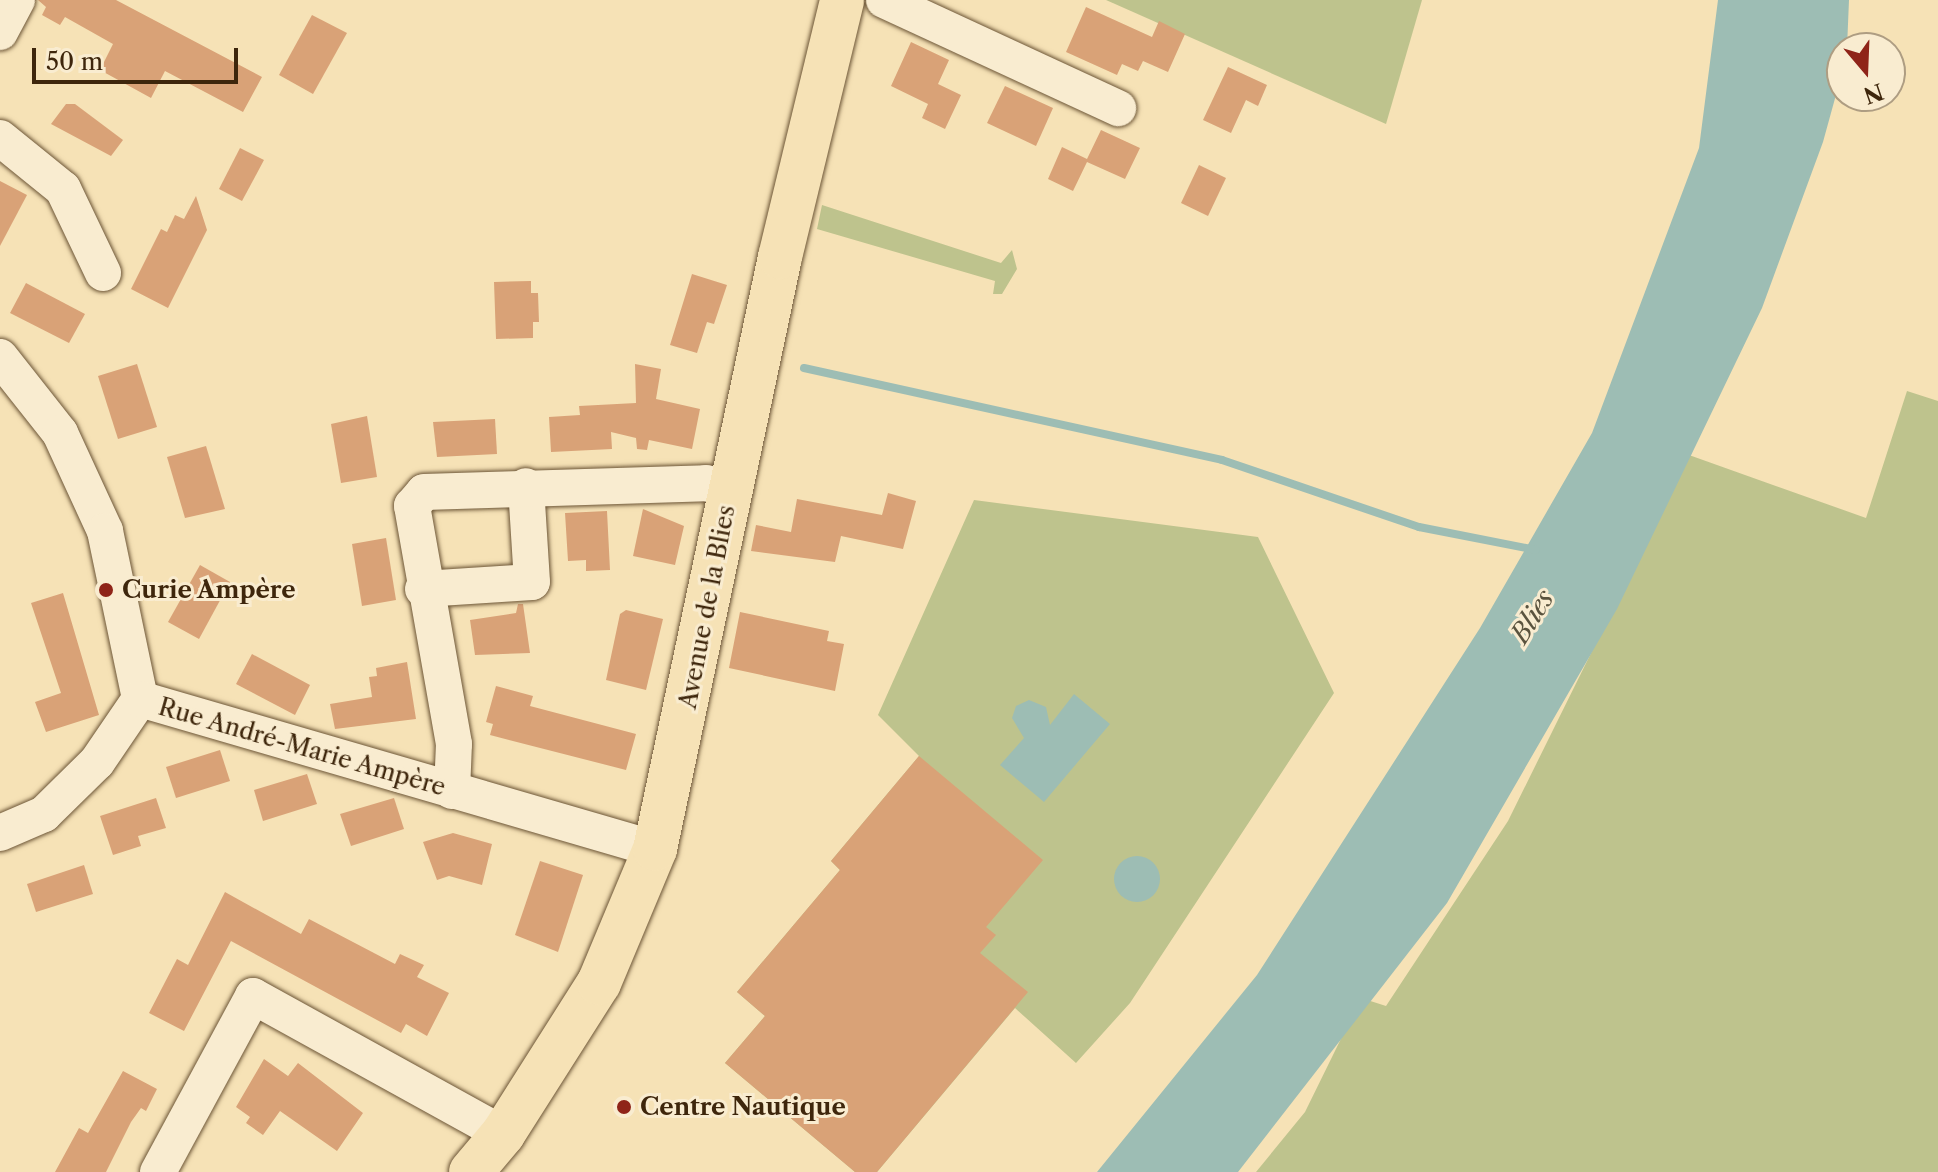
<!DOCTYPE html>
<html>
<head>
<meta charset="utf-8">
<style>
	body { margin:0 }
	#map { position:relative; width:1938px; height:1172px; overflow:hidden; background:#f6e2b6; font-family:"Libre Caslon Text",serif }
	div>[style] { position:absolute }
	.green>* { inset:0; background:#bec38d }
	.water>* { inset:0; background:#9dbdb4 }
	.round { border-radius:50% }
	.stream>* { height:8px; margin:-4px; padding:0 4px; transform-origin:4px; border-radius:4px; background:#9dbdb4 }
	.building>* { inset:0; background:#d9a277 }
	.roads { filter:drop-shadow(0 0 2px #6c5536) drop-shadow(0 0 2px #6c5536) }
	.minor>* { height:36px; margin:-18px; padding:0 18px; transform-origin:18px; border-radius:18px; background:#f9ecd0 }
	.major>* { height:44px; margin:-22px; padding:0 22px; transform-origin:22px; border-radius:22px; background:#f6e2b6 }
	.dots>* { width:22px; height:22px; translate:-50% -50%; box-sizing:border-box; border:4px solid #f9ecd0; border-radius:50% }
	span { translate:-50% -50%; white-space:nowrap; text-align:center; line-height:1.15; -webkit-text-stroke:6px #f9ecd0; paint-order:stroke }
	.poi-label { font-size:24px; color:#3e260c; font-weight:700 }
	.left { translate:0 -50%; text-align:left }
	.street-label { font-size:24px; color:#3e260c }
	.water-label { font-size:26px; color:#5a533e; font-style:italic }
	.north { position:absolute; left:1826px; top:32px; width:80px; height:80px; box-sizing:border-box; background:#f9ecd0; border:2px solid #ae9d82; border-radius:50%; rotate:161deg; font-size:22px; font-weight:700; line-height:32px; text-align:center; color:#3e260c }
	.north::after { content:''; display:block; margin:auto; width:28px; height:36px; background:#8f2418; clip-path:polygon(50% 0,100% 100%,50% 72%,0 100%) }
	.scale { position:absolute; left:32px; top:48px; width:206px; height:36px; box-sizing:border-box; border:4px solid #3e260c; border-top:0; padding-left:10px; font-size:24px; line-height:28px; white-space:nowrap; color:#3e260c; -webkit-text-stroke:6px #f9ecd0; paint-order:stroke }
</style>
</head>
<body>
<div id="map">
	<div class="green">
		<div style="clip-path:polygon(1106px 0,1422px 0,1386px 124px)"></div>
		<div style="clip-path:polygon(822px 205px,1001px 263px,1012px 250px,1017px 269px,1002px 294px,993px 294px,995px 281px,817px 229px)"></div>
		<div style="clip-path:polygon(1907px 391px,1938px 401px,1938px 1172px,1256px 1172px,1305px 1112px,1361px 998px,1386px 1006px,1508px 821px,1689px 455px,1866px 518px)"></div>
		<div style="clip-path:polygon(974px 500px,1258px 537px,1334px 693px,1130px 1003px,1076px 1063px,1015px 1008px,877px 1172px,855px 1172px,725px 1063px,765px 1016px,737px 992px,840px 870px,831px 861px,919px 756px,878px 715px)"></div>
	</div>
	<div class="water">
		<div style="clip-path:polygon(1718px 0,1849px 0,1847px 48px,1842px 48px,1842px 73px,1823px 142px,1762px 308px,1617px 609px,1447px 903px,1238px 1172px,1097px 1172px,1257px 975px,1480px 628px,1592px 433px,1699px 148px)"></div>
		<div style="clip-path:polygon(1074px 694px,1110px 724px,1044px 802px,1000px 765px,1024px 738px,1012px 718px,1016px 706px,1029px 700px,1046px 707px,1050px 725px)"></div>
		<div class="round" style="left:1114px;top:856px;width:46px;height:46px"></div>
	</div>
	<div class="stream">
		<div style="left:804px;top:368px;width:428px;rotate:12.4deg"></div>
		<div style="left:1222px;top:460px;width:208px;rotate:18.8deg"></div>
		<div style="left:1419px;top:527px;width:119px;rotate:11.1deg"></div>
	</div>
	<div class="building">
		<div style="clip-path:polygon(38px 0,116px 0,262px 77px,243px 112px,165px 71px,151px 98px,100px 70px,113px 44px,65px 17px,60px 25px,42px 15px,46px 7px)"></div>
		<div style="clip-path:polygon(1086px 7px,1152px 37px,1159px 21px,1185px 34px,1168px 72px,1143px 61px,1138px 71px,1122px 64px,1117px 75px,1066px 52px)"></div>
		<div style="clip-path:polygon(312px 15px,347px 33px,313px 94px,279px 75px)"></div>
		<div style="clip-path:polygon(911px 42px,949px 60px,938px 84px,961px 95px,945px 129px,922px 118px,928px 104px,891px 86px)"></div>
		<div style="clip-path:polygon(1228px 67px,1267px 85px,1258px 106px,1246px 100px,1231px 133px,1203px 120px)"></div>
		<div style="clip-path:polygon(1005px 86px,1053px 108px,1036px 146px,987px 123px)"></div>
		<div style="clip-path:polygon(66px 104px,75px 104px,123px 140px,111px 156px,51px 124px)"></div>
		<div style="clip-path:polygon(1101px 130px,1140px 148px,1125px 179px,1087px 162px,1073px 191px,1048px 179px,1062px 147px,1087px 159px)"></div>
		<div style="clip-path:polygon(240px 148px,264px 160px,242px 201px,219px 189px)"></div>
		<div style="clip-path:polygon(1199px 165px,1226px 178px,1208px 216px,1181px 203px)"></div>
		<div style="clip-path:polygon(0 181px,27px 195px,0 246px)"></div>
		<div style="clip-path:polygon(196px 196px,207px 230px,168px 308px,131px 289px,161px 229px,167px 232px,175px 215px,184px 219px)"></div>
		<div style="clip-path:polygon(692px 274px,727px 285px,714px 324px,707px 322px,697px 353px,670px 345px)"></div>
		<div style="clip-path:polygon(531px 281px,531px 293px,538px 293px,539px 322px,533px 322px,533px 338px,496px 339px,494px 282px)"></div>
		<div style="clip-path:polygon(26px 283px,85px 314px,69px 343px,10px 313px)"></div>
		<div style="clip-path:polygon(137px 364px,157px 427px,118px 439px,98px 376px)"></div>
		<div style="clip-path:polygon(635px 364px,661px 369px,656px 399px,700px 409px,692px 449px,649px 440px,647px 450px,637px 449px,636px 438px,611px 432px,612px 449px,551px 452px,549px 417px,580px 415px,579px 406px,636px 403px)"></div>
		<div style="clip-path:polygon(367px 416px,377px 477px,341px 483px,331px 424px)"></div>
		<div style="clip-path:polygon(495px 419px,497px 454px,437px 457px,433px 422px)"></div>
		<div style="clip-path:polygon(206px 446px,225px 509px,185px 518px,167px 457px)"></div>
		<div style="clip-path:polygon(888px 493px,916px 501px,903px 549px,841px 536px,835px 562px,751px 551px,756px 525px,791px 532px,797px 499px,882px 515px)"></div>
		<div style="clip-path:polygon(643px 509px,684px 526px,675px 565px,633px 556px)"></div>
		<div style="clip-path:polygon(607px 511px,610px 570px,586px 571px,586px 560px,568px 561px,565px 513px)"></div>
		<div style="clip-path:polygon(386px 538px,396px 600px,362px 606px,352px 544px)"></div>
		<div style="clip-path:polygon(200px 565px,230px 582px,199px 639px,168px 622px)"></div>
		<div style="clip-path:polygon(63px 593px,99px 715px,46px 732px,35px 702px,61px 693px,31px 603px)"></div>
		<div style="clip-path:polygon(518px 604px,523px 604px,530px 653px,475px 655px,470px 620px,516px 613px)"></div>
		<div style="clip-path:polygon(626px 610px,663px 619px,646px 690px,606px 680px,620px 614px)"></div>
		<div style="clip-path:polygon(740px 612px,829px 631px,827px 641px,844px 644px,835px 691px,729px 668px)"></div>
		<div style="clip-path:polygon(252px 654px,310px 685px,295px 715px,236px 684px)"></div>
		<div style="clip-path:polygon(407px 662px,416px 719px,335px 729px,330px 704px,372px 697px,369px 677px,377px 676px,376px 668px)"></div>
		<div style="clip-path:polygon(496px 686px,533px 696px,530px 706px,636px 734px,626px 770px,490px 735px,493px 724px,486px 722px)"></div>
		<div style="clip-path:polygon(220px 750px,230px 781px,176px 798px,166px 767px)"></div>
		<div style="clip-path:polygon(919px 756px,1043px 860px,986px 927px,996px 935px,980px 953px,1028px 992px,877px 1172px,855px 1172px,725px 1063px,765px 1016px,737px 992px,840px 870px,831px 861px)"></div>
		<div style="clip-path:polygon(307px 774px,317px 804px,263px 821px,254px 790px)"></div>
		<div style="clip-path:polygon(156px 798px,166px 828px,138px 836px,141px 846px,113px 855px,100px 816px)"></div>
		<div style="clip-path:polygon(394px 798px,404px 829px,351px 846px,340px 814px)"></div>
		<div style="clip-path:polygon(453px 833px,492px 844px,482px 885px,449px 876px,437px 880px,423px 842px)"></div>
		<div style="clip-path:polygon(540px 861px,583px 875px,558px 952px,515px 935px)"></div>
		<div style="clip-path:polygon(84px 865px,93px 894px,36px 912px,27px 884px)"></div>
		<div style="clip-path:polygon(225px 892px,301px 934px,309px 919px,395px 964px,400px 954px,424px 965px,417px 977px,449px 993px,427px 1036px,406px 1024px,401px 1033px,231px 941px,184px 1031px,149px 1013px,177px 959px,188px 965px)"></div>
		<div style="clip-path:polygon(264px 1059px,288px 1076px,298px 1063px,363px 1113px,337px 1151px,280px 1111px,263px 1135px,246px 1123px,250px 1117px,236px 1107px)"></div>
		<div style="clip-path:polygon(123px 1071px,157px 1089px,146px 1111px,141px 1108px,131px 1122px,106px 1172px,55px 1172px,79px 1128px,88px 1133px)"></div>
	</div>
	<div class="roads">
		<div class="minor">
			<div style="left:884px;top:0;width:258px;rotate:24.8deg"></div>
			<div style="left:0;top:32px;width:36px;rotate:-62deg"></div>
			<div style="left:0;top:138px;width:81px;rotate:39deg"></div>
			<div style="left:63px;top:189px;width:93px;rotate:64.5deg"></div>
			<div style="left:0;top:357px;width:97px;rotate:51.7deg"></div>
			<div style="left:60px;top:433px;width:108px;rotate:65.3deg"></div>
			<div style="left:105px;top:531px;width:172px;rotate:78.2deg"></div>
			<div style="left:423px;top:589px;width:109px;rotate:-3.7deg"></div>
			<div style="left:532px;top:582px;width:96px;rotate:-93.6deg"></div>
			<div style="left:452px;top:791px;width:47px;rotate:-87.6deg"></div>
			<div style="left:454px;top:744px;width:242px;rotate:-100deg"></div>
			<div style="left:412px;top:506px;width:18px;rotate:-49deg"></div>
			<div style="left:424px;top:492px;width:282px;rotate:-1.8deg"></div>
			<div style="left:706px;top:483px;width:25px;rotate:14deg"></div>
			<div style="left:0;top:833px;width:48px;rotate:-23.4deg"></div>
			<div style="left:44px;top:814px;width:74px;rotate:-44.5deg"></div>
			<div style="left:97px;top:762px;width:76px;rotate:-55.7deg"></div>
			<div style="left:140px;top:699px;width:536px;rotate:16.24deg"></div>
			<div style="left:158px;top:1172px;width:200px;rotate:-61.6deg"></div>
			<div style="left:253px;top:996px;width:286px;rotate:28.9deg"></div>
		</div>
		<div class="major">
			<div style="left:471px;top:1172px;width:50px;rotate:-49.9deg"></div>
			<div style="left:503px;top:1134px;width:179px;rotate:-57.6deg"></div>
			<div style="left:599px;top:983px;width:145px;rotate:-67.3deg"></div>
			<div style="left:655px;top:849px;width:605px;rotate:-78.08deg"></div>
			<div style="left:780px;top:257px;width:264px;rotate:-76.4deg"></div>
		</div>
	</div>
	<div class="dots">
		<div style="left:106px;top:590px;background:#8f2418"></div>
		<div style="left:624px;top:1107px;background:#8f2418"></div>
	</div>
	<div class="poi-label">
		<span class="left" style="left:122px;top:590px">Curie Ampère</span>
		<span class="left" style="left:640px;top:1107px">Centre Nautique</span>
	</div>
	<div class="street-label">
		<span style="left:707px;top:607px;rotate:-79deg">Avenue de la Blies</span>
		<span style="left:302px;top:747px;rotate:16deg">Rue André-Marie Ampère</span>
	</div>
	<div class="water-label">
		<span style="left:1533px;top:617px;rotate:-58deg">Blies</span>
	</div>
	<div class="north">N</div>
	<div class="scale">50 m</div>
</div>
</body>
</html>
